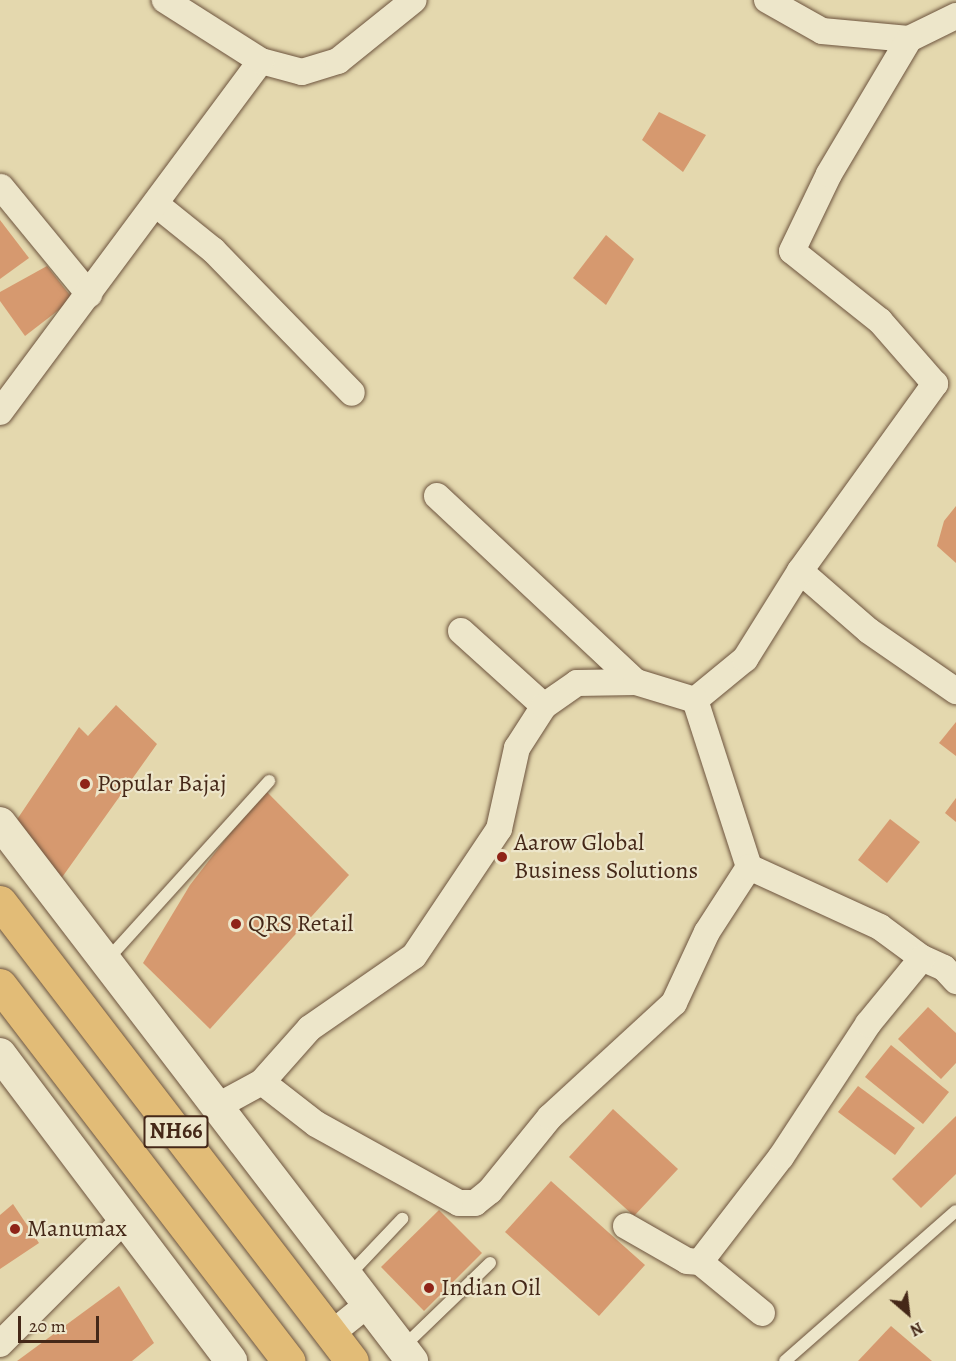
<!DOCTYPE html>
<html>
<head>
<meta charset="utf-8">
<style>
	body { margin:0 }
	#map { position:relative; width:956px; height:1361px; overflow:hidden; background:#e4d8ae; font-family:Alegreya,serif }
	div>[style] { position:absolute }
	.building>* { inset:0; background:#d6996f }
	.roads { filter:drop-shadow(0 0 2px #6d543e) drop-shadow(0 0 2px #6d543e) }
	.service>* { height:12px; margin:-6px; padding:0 6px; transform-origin:6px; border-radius:6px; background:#ede6ca }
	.minor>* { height:26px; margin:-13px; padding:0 13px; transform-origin:13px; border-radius:13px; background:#ede6ca }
	.tertiary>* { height:32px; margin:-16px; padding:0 16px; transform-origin:16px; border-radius:16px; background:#ede6ca }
	.trunk>* { height:33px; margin:-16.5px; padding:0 16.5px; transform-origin:16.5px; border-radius:16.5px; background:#e2bc77 }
	.dots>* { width:16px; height:16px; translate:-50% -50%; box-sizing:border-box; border:3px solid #ede6ca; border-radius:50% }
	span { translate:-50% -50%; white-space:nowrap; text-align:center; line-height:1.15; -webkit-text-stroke:4.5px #ede6ca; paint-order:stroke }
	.shield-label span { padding:2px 4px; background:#ede6ca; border:2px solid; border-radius:4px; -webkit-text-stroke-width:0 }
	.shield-label { font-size:22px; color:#452818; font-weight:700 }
	.poi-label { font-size:24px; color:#452818 }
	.left { translate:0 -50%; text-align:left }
	.north { position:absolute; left:878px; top:1283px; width:60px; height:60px; -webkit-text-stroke:4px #ede6ca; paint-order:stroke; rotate:152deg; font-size:16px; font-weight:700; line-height:24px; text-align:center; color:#452818 }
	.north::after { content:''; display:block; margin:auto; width:21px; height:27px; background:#452818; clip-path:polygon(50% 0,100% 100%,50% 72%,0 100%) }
	.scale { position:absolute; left:18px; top:1316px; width:81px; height:27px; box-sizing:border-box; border:3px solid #452818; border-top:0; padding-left:8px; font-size:18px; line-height:21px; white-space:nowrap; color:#452818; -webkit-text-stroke:4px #ede6ca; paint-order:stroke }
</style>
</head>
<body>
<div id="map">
	<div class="building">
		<div style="clip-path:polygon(659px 112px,706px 135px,683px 172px,642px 140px)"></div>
		<div style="clip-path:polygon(0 220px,29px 258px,0 279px)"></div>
		<div style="clip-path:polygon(606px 235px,634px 259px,606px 305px,573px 278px)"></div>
		<div style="clip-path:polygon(47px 266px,73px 299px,25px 336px,0 301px,0 292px)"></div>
		<div style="clip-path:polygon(956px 506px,956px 563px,937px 546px,944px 521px)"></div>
		<div style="clip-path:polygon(116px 705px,157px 744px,58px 883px,14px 824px,79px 727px,88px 736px)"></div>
		<div style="clip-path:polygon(956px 722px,956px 756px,939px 743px)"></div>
		<div style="clip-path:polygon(264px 789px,349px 875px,210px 1029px,143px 963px,190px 885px)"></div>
		<div style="clip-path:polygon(956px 798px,956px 822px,945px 813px)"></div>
		<div style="clip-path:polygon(890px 819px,920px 842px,887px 883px,858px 860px)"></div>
		<div style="clip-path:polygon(928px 1007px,956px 1033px,956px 1063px,941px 1079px,898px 1039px)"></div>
		<div style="clip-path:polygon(891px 1045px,949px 1092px,923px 1124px,865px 1077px)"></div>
		<div style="clip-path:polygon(858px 1086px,915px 1128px,895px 1155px,838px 1112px)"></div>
		<div style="clip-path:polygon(613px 1109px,678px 1169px,634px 1216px,569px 1157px)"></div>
		<div style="clip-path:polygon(956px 1116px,956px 1174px,921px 1208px,892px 1179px)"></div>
		<div style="clip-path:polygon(551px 1181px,645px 1265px,599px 1316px,505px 1232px)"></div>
		<div style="clip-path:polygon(13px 1204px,39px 1243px,0 1269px,0 1215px)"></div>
		<div style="clip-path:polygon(439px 1210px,482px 1253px,424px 1311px,381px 1267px)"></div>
		<div style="clip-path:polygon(119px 1286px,154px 1343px,132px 1361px,17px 1361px)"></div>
		<div style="clip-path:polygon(891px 1326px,932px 1361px,858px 1361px)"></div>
	</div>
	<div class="roads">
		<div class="service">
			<div style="left:106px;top:961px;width:243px;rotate:-47.8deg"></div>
			<div style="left:348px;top:1276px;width:79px;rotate:-46.5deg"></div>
			<div style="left:403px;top:1347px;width:121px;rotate:-44deg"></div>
			<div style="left:785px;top:1361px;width:227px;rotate:-41.3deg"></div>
		</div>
		<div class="minor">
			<div style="left:767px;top:0;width:63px;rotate:29.4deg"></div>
			<div style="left:822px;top:31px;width:87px;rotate:5.3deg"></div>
			<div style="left:909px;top:39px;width:52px;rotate:-26.1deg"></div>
			<div style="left:261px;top:61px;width:42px;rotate:15deg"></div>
			<div style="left:302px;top:72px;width:38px;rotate:-17deg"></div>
			<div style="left:338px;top:61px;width:97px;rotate:-38.8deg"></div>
			<div style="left:1px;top:187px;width:139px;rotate:50.6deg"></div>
			<div style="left:157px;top:205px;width:72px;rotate:38.8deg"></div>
			<div style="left:213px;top:250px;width:199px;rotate:45.8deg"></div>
			<div style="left:0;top:412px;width:437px;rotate:-53.4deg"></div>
			<div style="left:261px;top:61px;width:114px;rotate:-147.6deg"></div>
			<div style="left:437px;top:496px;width:272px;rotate:43.1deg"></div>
			<div style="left:800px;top:571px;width:91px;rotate:41deg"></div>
			<div style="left:869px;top:631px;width:106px;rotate:34.6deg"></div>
			<div style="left:461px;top:631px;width:112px;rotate:42.1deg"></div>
			<div style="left:749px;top:867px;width:176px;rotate:-107.9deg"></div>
			<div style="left:695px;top:700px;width:65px;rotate:-39.4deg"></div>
			<div style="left:745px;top:659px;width:104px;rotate:-58deg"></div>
			<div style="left:800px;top:571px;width:231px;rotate:-54.2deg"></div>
			<div style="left:935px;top:384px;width:84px;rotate:-131.1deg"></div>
			<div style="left:880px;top:321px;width:112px;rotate:-141.5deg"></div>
			<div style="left:792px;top:251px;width:85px;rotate:-64.3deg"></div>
			<div style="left:829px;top:174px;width:157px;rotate:-59.3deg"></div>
			<div style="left:262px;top:1082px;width:68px;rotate:37.9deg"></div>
			<div style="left:316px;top:1124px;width:163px;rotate:28.9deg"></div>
			<div style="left:459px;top:1203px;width:16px"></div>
			<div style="left:475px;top:1203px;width:19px;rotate:-39deg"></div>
			<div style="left:490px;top:1191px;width:95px;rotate:-51deg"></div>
			<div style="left:550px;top:1117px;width:168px;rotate:-42.6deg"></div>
			<div style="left:674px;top:1003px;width:78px;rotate:-65.1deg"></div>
			<div style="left:707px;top:932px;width:77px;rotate:-57.1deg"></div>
			<div style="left:749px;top:867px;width:144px;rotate:24.6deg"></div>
			<div style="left:880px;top:927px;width:52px;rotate:36.4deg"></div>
			<div style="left:922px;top:958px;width:24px;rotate:24deg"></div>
			<div style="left:944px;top:968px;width:18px;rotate:47deg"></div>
			<div style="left:216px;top:1107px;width:52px;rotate:-28.5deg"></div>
			<div style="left:262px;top:1082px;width:72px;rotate:-48.4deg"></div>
			<div style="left:310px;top:1028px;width:126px;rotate:-34.7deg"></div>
			<div style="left:414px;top:956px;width:153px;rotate:-56.2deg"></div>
			<div style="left:499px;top:829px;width:83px;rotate:-77.5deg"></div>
			<div style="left:517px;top:748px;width:50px;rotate:-57.3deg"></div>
			<div style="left:544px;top:706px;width:40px;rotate:-34.9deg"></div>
			<div style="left:577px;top:683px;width:59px;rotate:-1deg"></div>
			<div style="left:636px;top:682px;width:62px;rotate:17deg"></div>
			<div style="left:626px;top:1226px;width:70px;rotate:29.8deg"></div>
			<div style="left:687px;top:1261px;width:13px;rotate:4deg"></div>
			<div style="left:762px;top:1313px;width:80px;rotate:-140.6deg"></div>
			<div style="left:700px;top:1262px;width:133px;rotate:-52.4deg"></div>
			<div style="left:781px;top:1157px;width:159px;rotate:-56.8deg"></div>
			<div style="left:868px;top:1024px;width:85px;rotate:-50.7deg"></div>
			<div style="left:331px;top:1334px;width:48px;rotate:-39deg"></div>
			<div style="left:0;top:1344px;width:174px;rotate:-45deg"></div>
		</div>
		<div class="tertiary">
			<div style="left:0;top:823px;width:678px;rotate:52.56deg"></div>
			<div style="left:0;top:1054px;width:384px;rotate:53deg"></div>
		</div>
		<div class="trunk">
			<div style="left:0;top:902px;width:578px;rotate:52.52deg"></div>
			<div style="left:0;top:985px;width:474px;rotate:52.5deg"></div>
		</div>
	</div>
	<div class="dots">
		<div style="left:85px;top:784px;background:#8f2418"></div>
		<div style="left:502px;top:857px;background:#8f2418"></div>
		<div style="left:236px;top:924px;background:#8f2418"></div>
		<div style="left:15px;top:1229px;background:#8f2418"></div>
		<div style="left:429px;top:1288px;background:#8f2418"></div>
	</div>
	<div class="shield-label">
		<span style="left:176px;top:1132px">NH66</span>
	</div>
	<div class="poi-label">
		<span class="left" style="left:97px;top:784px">Popular Bajaj</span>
		<span class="left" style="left:514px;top:857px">Aarow Global<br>Business Solutions</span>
		<span class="left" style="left:248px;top:924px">QRS Retail</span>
		<span class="left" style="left:27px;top:1229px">Manumax</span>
		<span class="left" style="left:441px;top:1288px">Indian Oil</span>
	</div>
	<div class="north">N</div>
	<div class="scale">20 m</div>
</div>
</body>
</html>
